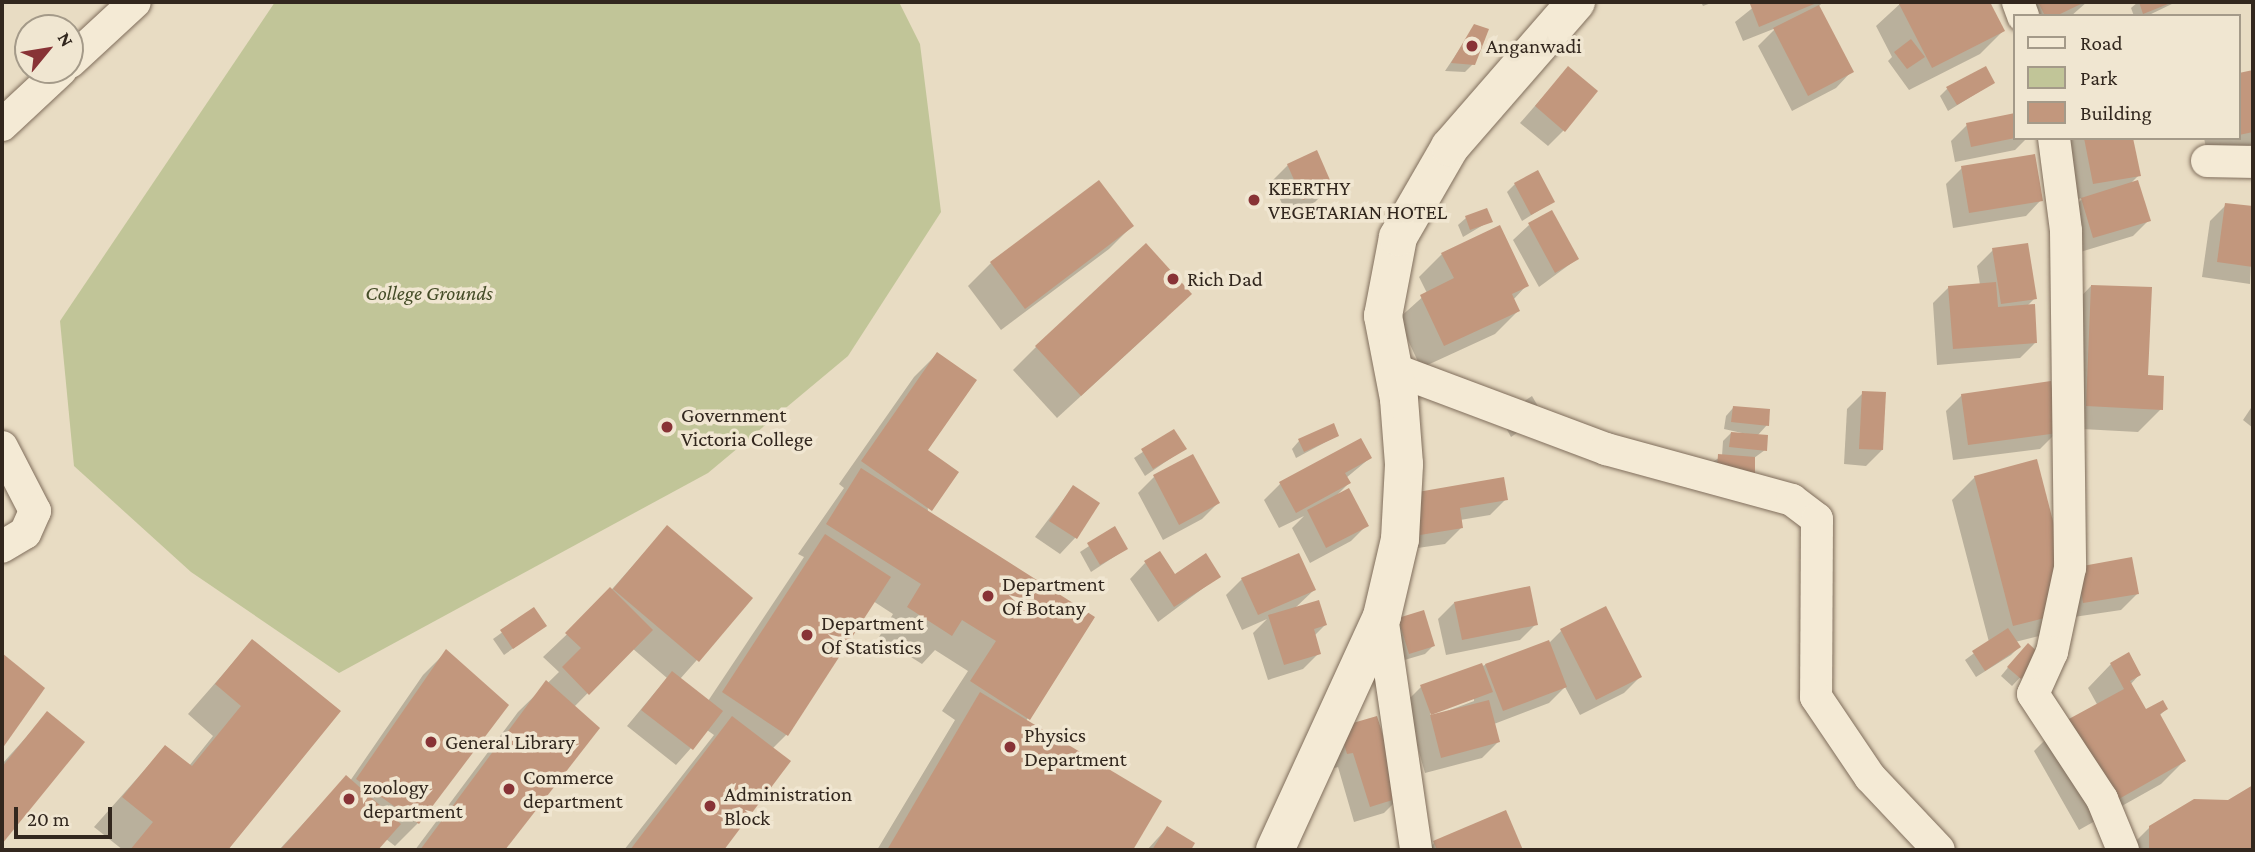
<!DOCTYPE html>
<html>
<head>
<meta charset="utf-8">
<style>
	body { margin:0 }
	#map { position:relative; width:2255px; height:852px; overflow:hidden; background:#e8dcc3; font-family:"Crimson Pro",serif }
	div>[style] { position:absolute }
	.green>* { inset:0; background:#c1c598 }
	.shadow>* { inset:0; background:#0003 }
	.building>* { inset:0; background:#c2977d }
	.roads { filter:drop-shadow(0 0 2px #806e5c) drop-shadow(0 0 2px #806e5c) }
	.street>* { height:32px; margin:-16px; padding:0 16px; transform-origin:16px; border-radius:16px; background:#f4ead5 }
	.secondary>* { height:38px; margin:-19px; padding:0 19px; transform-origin:19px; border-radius:19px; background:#f4ead5 }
	.dots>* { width:19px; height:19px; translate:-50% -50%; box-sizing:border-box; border:4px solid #f0e6d1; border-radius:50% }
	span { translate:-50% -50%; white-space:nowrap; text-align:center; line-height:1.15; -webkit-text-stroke:7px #f0e6d1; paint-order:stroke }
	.poi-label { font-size:21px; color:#32271e }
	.left { translate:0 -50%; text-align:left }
	.park-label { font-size:21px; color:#444c27; font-style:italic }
	.frame { position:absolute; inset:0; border:4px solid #32271e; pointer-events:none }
	.legend { position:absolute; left:2013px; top:14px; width:228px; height:126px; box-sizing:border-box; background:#f0e6d1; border:2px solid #a49a89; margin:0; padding:9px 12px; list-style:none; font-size:21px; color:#32271e }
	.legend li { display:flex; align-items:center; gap:14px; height:35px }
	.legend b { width:35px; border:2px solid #a49a89 }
	.north { position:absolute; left:14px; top:14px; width:70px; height:70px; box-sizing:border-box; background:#f0e6d1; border:2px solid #a49a89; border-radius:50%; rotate:60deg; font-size:19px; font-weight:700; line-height:28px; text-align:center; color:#32271e }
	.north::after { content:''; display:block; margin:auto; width:24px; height:32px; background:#883336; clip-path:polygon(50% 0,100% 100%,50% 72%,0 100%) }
	.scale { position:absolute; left:14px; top:807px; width:98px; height:32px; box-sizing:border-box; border:4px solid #32271e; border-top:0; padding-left:9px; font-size:21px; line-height:24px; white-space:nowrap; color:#32271e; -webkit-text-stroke:5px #f0e6d1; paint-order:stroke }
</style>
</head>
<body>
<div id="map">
	<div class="green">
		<div style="clip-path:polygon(275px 2px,899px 2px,920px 44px,941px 212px,848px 356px,708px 473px,339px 673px,191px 572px,74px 466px,60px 321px)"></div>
	</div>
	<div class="shadow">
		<div style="clip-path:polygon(1701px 2px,1714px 2px,1703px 6px)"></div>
		<div style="clip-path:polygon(1760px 2px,1823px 2px,1818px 7px,1851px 72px,1836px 88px,1792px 111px,1758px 46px,1776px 28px,1743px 41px,1735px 22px)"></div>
		<div style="clip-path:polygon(1988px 2px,2003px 31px,1980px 54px,1909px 90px,1888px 61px,1892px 57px,1876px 26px,1902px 2px)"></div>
		<div style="clip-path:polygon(2015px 2px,2087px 2px,2071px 16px,2022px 16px)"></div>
		<div style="clip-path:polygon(2138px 2px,2176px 2px,2147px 16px,2134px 16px,2131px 8px)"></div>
		<div style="clip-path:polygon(1475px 26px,1473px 64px,1465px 72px,1445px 71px)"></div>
		<div style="clip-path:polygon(1568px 68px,1564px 130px,1548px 146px,1520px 123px)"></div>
		<div style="clip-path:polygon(2253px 72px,2253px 145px,2207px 153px,2204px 138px,2239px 138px,2239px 75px)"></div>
		<div style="clip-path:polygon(1993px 83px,1948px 111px,1940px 96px,1947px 89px)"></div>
		<div style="clip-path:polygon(2015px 115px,2015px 138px,2027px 138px,2015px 150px,1955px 162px,1951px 141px,1967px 125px)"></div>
		<div style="clip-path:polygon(2065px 138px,2132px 138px,2139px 175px,2129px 185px,2149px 220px,2133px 236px,2077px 253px,2066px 215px,2083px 198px,2077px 199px)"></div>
		<div style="clip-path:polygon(1288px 165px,1331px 186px,1315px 202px,1287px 215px,1272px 181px)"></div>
		<div style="clip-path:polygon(1962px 168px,2041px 200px,2026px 216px,1953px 228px,1946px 184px)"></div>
		<div style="clip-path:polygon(1515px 184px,1552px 202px,1522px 221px,1507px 192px)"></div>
		<div style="clip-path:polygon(2226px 205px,2253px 208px,2250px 284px,2202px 277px,2210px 221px)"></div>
		<div style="clip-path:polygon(1466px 218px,1490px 221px,1463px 237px,1458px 225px)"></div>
		<div style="clip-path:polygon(1529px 225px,1577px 259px,1539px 287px,1513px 240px)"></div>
		<div style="clip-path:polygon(1132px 226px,1109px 249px,1001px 330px,968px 286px,991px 263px)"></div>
		<div style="clip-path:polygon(1993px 250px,2035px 298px,2027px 306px,2036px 342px,2020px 358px,1937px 365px,1933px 303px,1949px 287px,1980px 285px,1977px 266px)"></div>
		<div style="clip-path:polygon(1442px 254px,1527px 285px,1513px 300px,1518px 311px,1495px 334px,1421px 368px,1398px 319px,1427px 293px,1419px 277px)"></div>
		<div style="clip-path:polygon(2091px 286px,2161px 409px,2138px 432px,2063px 428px,2068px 310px)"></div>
		<div style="clip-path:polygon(1167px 317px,1057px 418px,1013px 370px,1036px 347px)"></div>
		<div style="clip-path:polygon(937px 354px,925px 450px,928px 512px,1092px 617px,1026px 721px,1160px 802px,1131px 850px,877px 850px,955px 720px,942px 711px,968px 671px,935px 650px,922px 664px,879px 637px,893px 614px,873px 601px,786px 735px,772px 749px,789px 762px,722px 850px,624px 850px,714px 735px,707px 730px,676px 765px,627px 726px,667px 678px,632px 648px,574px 707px,598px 728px,503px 850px,415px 850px,518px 712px,559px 672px,543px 657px,598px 605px,667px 527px,751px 599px,680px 679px,708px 701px,804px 557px,798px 554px,844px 488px,839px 484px,914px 377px)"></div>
		<div style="clip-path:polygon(1863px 393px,1882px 450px,1866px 466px,1844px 464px,1847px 409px)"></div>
		<div style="clip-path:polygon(1962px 395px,2056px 433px,2040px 449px,1953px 460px,1946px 411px)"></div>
		<div style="clip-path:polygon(1532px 396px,1543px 415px,1511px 437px,1500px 417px)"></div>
		<div style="clip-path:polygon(2253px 405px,2253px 428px,2243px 420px)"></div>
		<div style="clip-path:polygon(1733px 408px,1767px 425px,1757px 436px,1765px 450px,1754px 458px,1753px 472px,1745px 480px,1711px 463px,1722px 456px,1723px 441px,1731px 433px,1751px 435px,1724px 429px,1726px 416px)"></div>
		<div style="clip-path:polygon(1173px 431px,1184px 449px,1145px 476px,1134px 458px)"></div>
		<div style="clip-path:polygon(1337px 436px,1296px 458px,1292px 449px,1299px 441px)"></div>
		<div style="clip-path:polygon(1370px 458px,1346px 478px,1349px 483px,1336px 496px,1367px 525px,1351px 541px,1310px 563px,1292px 528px,1304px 516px,1279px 528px,1264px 500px,1280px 484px)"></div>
		<div style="clip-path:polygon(1154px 477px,1218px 503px,1202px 519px,1163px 540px,1138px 493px)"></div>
		<div style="clip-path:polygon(1975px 477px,2066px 580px,2137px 594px,2121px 610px,2067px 618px,2051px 633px,2015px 642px,2019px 647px,2011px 655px,1976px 677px,1965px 660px,1989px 642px,1952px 500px)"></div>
		<div style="clip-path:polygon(1073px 487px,1075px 538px,1060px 554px,1035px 537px)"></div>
		<div style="clip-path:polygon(1506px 499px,1490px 515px,1460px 520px,1461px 528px,1445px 544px,1404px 550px,1397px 511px)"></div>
		<div style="clip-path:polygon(1115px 529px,1126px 549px,1091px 572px,1080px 552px)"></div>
		<div style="clip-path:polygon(1145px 563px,1174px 576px,1218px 577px,1158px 622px,1130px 579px)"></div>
		<div style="clip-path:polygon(1242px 579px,1314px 590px,1294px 609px,1325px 625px,1314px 636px,1319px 653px,1303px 669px,1268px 680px,1253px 633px,1267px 619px,1242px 630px,1226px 595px)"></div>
		<div style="clip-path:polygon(1454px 603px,1536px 624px,1520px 640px,1446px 655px,1438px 619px)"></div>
		<div style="clip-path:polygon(533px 610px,544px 626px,504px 655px,493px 639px)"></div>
		<div style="clip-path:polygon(1423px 612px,1433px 646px,1425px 654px,1401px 661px,1391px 627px)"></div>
		<div style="clip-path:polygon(evenodd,1561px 631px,1640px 677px,1624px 693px,1580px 715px,1565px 687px,1549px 703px,1494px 724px,1498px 742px,1482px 758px,1425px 773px,1405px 703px,1421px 687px,1549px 643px,1561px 631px,1474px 697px,1474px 701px,1431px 717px,1430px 713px,1474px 697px)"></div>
		<div style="clip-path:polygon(252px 641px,339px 712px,226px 850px,123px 850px,94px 827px,165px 747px,189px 766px,213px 736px,188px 714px)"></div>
		<div style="clip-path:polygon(446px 652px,418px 823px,395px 846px,386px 839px,376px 850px,279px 850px,346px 777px,350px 781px,423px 675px)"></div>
		<div style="clip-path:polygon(2020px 653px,2040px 656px,2012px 686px,2001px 676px)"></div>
		<div style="clip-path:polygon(2111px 664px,2139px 675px,2130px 685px,2145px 711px,2166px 709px,2159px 716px,2184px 761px,2161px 784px,2079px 830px,2034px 751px,2057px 728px,2098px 706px,2088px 688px)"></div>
		<div style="clip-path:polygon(48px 713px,82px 742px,2px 841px,2px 764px)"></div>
		<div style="clip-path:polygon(1340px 728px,1400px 797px,1384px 813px,1354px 822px,1338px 767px,1331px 769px)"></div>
		<div style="clip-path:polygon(2253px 787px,2253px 850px,2127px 850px,2150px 827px,2229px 801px)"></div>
		<div style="clip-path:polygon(1505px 813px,1521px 850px,1427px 850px,1434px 843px)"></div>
		<div style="clip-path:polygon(1167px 828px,1192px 844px,1189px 850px,1147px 850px)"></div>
	</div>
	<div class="building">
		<div style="clip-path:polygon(1756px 2px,1819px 2px,1759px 27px,1750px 4px)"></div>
		<div style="clip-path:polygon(1898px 2px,1990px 2px,2005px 31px,1932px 68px)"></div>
		<div style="clip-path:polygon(2038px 2px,2085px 2px,2056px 16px,2045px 16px)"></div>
		<div style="clip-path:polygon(2139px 2px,2173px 2px,2143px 14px)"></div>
		<div style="clip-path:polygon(1819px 5px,1854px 72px,1808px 96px,1773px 28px)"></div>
		<div style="clip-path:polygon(1474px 24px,1489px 29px,1475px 65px,1451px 63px)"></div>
		<div style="clip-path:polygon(1911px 39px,1925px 57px,1907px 69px,1894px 52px)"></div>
		<div style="clip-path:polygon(1568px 66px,1598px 91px,1565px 132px,1535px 106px)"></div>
		<div style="clip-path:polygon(1986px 66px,1995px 83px,1957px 105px,1946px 87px)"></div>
		<div style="clip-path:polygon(2253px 70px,2253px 132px,2239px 135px,2239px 73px)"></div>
		<div style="clip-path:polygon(2015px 113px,2015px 138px,1971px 147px,1966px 123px)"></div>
		<div style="clip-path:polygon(2084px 138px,2133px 138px,2141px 176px,2093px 184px)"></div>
		<div style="clip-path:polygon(1317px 150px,1333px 187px,1303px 200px,1287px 164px)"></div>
		<div style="clip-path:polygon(2035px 154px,2043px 201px,1969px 213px,1961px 166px)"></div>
		<div style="clip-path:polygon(1538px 170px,1555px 202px,1531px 215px,1514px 183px)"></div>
		<div style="clip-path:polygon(1099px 180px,1134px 226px,1025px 309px,990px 262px)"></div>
		<div style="clip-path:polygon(2138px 180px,2151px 221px,2093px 238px,2081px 198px)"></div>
		<div style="clip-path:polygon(2225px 203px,2253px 206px,2253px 267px,2217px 262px)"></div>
		<div style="clip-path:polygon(1487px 208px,1493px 222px,1470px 230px,1465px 216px)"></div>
		<div style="clip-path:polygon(1552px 210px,1579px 259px,1555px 273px,1528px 223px)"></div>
		<div style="clip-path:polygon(1500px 225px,1529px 286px,1512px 294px,1520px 311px,1444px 346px,1420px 295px,1454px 278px,1441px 253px)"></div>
		<div style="clip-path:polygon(1146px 243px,1192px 294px,1081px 396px,1035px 346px)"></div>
		<div style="clip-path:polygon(2028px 243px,2037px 299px,2001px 304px,1992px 248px)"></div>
		<div style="clip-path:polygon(1996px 282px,1998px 307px,2035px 304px,2037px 343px,1953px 349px,1948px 286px)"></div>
		<div style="clip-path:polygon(2091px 285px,2152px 287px,2148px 375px,2164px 376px,2163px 410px,2086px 406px)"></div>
		<div style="clip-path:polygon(937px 352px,977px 380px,928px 450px,959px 472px,932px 511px,861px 461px)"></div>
		<div style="clip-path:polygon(2051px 381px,2058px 433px,1968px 445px,1961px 394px)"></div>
		<div style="clip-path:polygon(1862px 391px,1886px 392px,1883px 450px,1859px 449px)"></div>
		<div style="clip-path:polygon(1733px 406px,1770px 409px,1769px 426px,1731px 422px)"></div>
		<div style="clip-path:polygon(1334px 423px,1339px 436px,1304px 452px,1298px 439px)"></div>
		<div style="clip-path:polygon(1174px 429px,1187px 449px,1153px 469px,1141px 449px)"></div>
		<div style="clip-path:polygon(1731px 432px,1768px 435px,1767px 451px,1729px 447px)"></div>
		<div style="clip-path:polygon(1361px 438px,1372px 458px,1345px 473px,1351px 483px,1296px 513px,1279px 482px)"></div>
		<div style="clip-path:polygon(1193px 454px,1220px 503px,1179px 525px,1153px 475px)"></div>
		<div style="clip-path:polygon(1718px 454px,1755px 457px,1755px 473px,1717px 470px)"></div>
		<div style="clip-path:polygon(2037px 459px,2076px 610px,2013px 626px,1974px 476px)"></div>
		<div style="clip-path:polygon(861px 468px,1095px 617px,1030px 720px,970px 681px,996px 641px,962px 620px,952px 636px,907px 607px,921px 584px,826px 524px)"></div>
		<div style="clip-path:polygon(1504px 477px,1508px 500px,1460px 508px,1463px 528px,1420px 535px,1412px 493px)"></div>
		<div style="clip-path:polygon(1073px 485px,1100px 503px,1077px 539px,1049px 521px)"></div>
		<div style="clip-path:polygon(1349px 488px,1369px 526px,1326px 548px,1307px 510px)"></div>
		<div style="clip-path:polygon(667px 525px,753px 598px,699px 662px,613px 589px)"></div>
		<div style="clip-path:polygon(1115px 526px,1128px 549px,1100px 565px,1087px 543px)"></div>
		<div style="clip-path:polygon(825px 534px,891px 577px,788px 736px,722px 692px)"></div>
		<div style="clip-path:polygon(1160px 551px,1175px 574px,1206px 553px,1221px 577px,1174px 607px,1144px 561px)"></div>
		<div style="clip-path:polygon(1299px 553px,1316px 590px,1258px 615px,1241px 578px)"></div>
		<div style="clip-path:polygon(2132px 557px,2139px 594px,2083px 603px,2077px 567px)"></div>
		<div style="clip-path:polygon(1530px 586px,1538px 625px,1462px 640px,1454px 602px)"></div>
		<div style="clip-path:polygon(610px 587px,653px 630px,589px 695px,562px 667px,581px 648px,565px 633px)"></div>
		<div style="clip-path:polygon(1319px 600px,1327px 625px,1314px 629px,1321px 654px,1284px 665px,1268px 615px)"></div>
		<div style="clip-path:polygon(1606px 606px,1642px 677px,1596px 700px,1560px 629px)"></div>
		<div style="clip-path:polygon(534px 607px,547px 626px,513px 649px,500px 630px)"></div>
		<div style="clip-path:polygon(1424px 610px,1435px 646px,1409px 654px,1398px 618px)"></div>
		<div style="clip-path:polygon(2008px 628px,2021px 647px,1985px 671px,1972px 651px)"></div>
		<div style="clip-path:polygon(252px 639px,341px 711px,228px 850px,130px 850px,153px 822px,122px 797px,165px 745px,192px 766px,241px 706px,215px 684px)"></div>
		<div style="clip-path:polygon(1549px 640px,1567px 687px,1503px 711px,1485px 664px)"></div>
		<div style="clip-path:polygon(2028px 643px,2042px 656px,2021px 679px,2007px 667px)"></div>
		<div style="clip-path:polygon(446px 649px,509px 705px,419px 824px,356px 779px)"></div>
		<div style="clip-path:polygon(2129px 652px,2141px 675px,2130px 681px,2146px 709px,2163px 700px,2168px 709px,2160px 714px,2186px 761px,2103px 808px,2056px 726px,2124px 689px,2110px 663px)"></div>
		<div style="clip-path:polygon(2px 653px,45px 688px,2px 749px)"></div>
		<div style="clip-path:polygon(1482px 663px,1493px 692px,1431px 715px,1420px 685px)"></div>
		<div style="clip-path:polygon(672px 671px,723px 711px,693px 750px,641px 710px)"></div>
		<div style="clip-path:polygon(546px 680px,600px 728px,505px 850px,420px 850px)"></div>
		<div style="clip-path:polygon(980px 692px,1162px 801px,1133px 850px,887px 850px)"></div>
		<div style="clip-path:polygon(1489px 700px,1500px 742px,1441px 758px,1430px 715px)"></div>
		<div style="clip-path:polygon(47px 711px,85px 742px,2px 844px,2px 767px)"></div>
		<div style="clip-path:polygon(732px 716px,791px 761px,724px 850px,630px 850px)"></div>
		<div style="clip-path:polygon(1377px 716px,1402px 797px,1370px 807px,1353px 753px,1347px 754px,1339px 727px)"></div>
		<div style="clip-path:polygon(346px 775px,401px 824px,378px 850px,280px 850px)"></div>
		<div style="clip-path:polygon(2253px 785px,2253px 850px,2149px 850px,2149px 826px,2194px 799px,2228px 800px)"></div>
		<div style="clip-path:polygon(1506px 810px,1523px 850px,1437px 850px,1433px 841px)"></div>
		<div style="clip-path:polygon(1167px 826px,1195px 843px,1191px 850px,1152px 850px)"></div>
	</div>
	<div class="roads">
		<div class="street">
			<div style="left:2018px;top:2px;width:15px;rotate:70deg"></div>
			<div style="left:70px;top:62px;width:88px;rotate:-42.7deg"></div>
			<div style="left:2px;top:125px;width:81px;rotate:-43deg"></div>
			<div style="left:2054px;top:138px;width:94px;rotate:82.6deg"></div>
			<div style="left:2066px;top:231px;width:337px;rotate:89.3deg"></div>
			<div style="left:2070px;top:568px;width:86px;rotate:102.1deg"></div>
			<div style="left:2052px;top:652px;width:46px;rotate:114.3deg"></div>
			<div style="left:2033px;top:694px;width:126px;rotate:56.7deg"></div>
			<div style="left:2102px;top:799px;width:55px;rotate:67.6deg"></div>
			<div style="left:2207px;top:161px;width:46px;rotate:1.2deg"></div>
			<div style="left:1393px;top:369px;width:228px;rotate:20.6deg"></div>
			<div style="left:1606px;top:449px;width:193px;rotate:15.3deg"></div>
			<div style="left:1792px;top:500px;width:31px;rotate:37deg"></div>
			<div style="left:1817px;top:519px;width:178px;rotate:90.3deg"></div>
			<div style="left:1816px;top:697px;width:97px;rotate:56deg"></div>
			<div style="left:1870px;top:777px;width:100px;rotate:46.6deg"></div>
			<div style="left:2px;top:447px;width:72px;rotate:62.7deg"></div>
			<div style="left:35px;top:511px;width:24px;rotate:114deg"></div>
			<div style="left:25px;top:533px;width:27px;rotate:149deg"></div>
			<div style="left:1382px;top:616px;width:236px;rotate:81.7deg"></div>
		</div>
		<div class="secondary">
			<div style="left:1275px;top:850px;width:257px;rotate:-65.4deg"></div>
			<div style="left:1382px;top:616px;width:79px;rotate:-76.8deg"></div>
			<div style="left:1400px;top:539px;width:75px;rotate:-86.9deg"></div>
			<div style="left:1404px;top:464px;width:65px;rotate:-94.4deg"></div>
			<div style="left:1399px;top:399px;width:85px;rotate:-100.9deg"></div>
			<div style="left:1383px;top:316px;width:80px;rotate:-79.2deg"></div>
			<div style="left:1398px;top:237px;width:104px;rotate:-60deg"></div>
			<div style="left:1450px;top:147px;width:192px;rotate:-49deg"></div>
		</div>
	</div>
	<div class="dots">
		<div style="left:1472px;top:46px;background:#883336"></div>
		<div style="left:1254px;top:200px;background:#883336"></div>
		<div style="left:1173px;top:279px;background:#883336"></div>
		<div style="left:667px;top:427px;background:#883336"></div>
		<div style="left:988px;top:596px;background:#883336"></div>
		<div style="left:807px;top:635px;background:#883336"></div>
		<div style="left:431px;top:742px;background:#883336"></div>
		<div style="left:1010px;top:747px;background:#883336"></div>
		<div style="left:509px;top:789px;background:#883336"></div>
		<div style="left:349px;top:799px;background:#883336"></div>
		<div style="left:710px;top:806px;background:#883336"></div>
	</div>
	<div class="poi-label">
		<span class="left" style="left:1486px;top:46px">Anganwadi</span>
		<span class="left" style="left:1268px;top:200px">KEERTHY<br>VEGETARIAN HOTEL</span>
		<span class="left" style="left:1187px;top:279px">Rich Dad</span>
		<span class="left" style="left:681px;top:427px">Government<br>Victoria College</span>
		<span class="left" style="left:1002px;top:596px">Department<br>Of Botany</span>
		<span class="left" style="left:821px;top:635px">Department<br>Of Statistics</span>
		<span class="left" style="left:1024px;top:747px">Physics<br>Department</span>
		<span class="left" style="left:445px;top:742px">General Library</span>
		<span class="left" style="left:523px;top:789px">Commerce<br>department</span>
		<span class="left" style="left:363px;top:799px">zoology<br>department</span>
		<span class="left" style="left:724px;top:806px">Administration<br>Block</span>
	</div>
	<div class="park-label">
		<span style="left:429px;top:293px">College Grounds</span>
	</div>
	<div class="frame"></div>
	<ul class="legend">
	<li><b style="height:9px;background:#f4ead5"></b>Road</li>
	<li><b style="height:19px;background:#c1c598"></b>Park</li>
	<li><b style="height:19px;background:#c2977d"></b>Building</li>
	</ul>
	<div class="north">N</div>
	<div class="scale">20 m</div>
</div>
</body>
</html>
